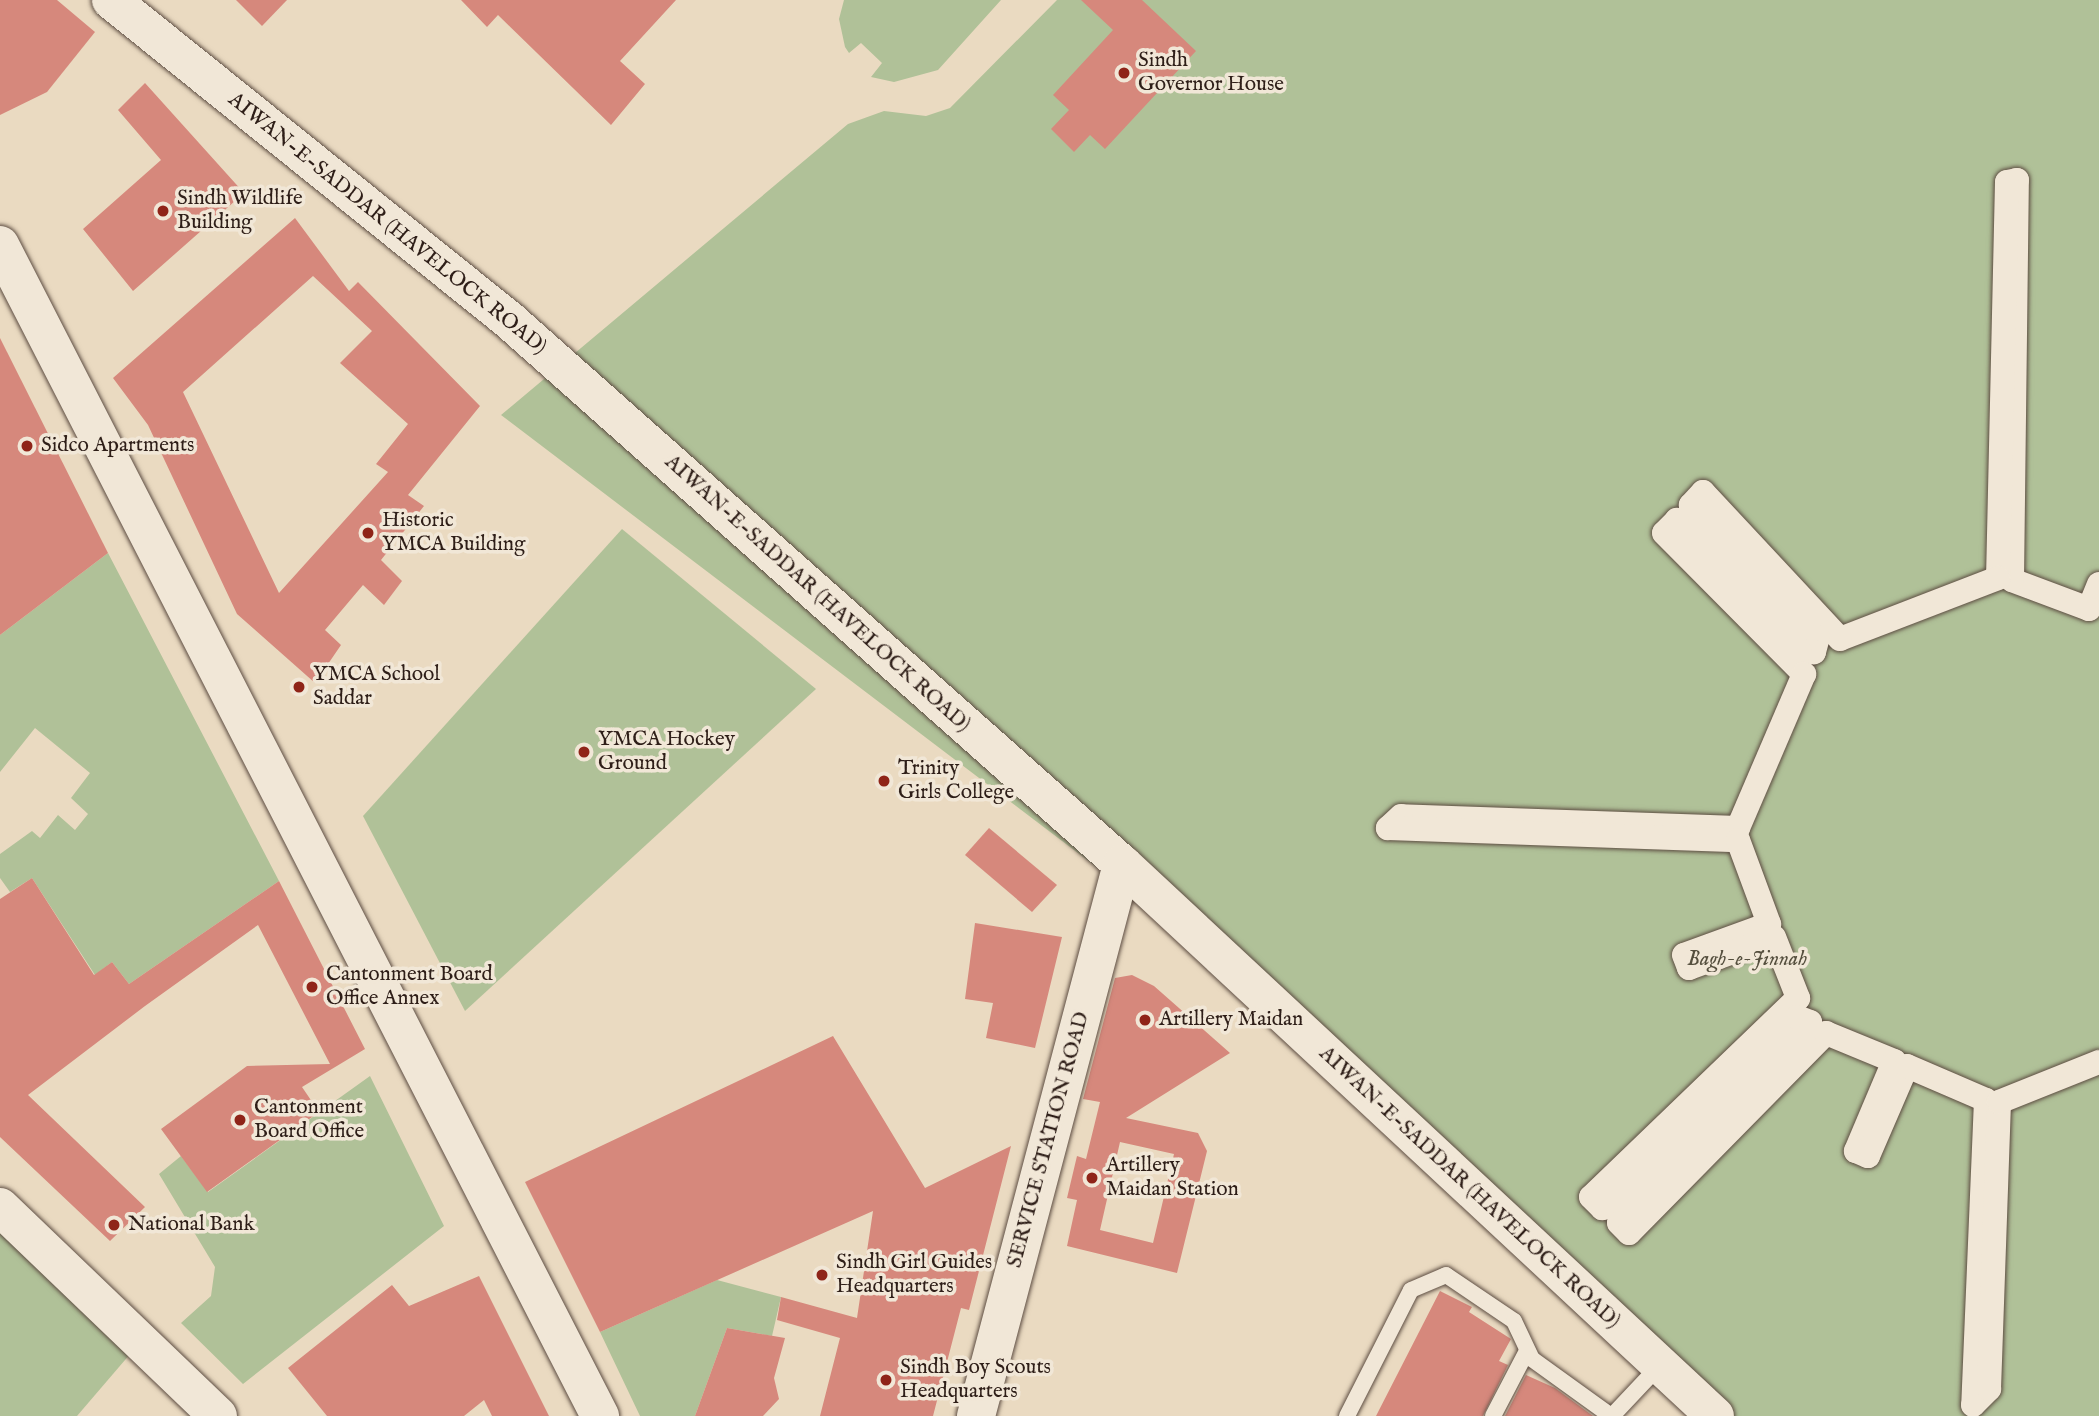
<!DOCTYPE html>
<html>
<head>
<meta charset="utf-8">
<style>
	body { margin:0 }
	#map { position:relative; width:2099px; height:1416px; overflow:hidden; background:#eadac1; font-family:"IM FELL English",serif }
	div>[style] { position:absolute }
	.green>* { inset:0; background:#b0c198 }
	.building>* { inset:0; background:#d6887c }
	.roads { filter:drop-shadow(0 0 2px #5d4d42) drop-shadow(0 0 2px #5d4d42) }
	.service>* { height:16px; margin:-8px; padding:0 8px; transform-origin:8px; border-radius:8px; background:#f1e7d7 }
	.pedestrian>* { height:24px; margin:-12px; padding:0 12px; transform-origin:12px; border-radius:12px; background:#f1e7d7 }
	.secondary>* { height:38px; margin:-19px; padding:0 19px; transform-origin:19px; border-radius:19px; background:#f1e7d7 }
	.dots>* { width:19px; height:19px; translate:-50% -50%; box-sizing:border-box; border:4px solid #f1e7d7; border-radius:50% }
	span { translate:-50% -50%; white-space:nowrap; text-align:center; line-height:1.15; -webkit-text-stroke:7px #f1e7d7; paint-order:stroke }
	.poi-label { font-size:21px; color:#2e1e18 }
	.left { translate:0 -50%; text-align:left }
	.street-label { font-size:21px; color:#2e1e18 }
	.park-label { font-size:21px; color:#554f3e; font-style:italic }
</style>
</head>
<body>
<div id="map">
	<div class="green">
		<div style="clip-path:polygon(844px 0,1001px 0,938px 70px,894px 82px,871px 77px,882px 63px,861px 43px,849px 53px,845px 47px,839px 19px)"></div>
		<div style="clip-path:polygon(1057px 0,2099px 0,2099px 1416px,1723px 1416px,1249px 983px,501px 415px,848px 124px,884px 111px,926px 116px,950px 108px)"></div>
		<div style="clip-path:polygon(622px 529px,816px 689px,465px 1011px,363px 816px)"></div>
		<div style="clip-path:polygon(108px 553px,279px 881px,129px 984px,112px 962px,95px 975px,32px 878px,10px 892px,0 878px,0 854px,32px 831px,40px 838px,58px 815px,75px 830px,88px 814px,71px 798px,90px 773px,35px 728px,0 772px,0 635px)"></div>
		<div style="clip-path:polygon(370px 1076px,444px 1226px,243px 1384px,181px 1323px,211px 1296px,215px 1267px,159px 1174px,181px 1156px,208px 1192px)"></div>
		<div style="clip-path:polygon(0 1200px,149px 1332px,77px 1416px,0 1416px)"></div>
		<div style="clip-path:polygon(717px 1280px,781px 1297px,772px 1336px,727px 1328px,695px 1416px,640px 1416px,600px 1332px)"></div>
	</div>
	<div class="building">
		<div style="clip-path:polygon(0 0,57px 0,95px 32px,47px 92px,0 115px)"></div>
		<div style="clip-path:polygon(236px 0,287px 0,262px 26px)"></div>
		<div style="clip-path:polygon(461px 0,676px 0,620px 61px,645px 84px,611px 125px,498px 15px,487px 27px)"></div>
		<div style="clip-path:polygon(1081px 0,1142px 0,1196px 51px,1105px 149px,1090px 135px,1074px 152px,1051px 129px,1069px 110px,1053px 95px,1113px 30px)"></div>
		<div style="clip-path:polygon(145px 83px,244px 193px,133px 291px,83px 229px,161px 160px,118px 110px)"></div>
		<div style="clip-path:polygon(evenodd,295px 218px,349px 291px,358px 282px,480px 406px,408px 495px,424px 506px,381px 560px,402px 581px,384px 605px,363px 585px,325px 630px,341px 645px,315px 683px,237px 614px,148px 425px,113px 378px,295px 218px,313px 276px,372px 331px,340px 363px,408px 424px,376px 464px,388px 472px,279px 593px,183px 392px,313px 276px)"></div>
		<div style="clip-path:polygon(0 338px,108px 553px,0 635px)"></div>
		<div style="clip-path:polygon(989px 828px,1057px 885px,1032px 912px,965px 855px)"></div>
		<div style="clip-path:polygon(32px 878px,94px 975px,112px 962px,129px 984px,279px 881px,365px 1049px,302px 1087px,319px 1112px,207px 1192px,161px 1129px,247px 1066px,330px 1064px,258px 925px,145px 1006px,28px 1095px,145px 1207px,110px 1241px,0 1137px,0 899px)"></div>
		<div style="clip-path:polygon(975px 923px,1062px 937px,1035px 1048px,986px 1038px,993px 1003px,965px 999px)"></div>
		<div style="clip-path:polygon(evenodd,1132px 975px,1154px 986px,1230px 1053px,1126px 1118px,1198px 1133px,1207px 1151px,1177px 1273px,1067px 1246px,1077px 1200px,1067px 1198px,1077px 1156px,1086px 1159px,1100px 1102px,1083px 1099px,1115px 978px,1132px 975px,1120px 1142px,1174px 1154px,1153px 1243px,1100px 1230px,1120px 1142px)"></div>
		<div style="clip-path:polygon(833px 1036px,925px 1188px,1011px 1146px,969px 1310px,961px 1308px,933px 1416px,820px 1416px,840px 1338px,777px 1320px,781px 1297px,857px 1318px,873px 1211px,600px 1332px,525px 1182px)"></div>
		<div style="clip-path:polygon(479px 1276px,549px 1416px,492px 1416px,484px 1400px,464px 1416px,327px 1416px,288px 1368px,392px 1285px,409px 1306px)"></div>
		<div style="clip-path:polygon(1440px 1291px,1472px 1307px,1469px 1312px,1511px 1339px,1499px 1361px,1508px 1365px,1483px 1416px,1376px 1416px)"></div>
		<div style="clip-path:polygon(727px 1328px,785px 1338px,774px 1378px,779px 1399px,763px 1416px,695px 1416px)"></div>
		<div style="clip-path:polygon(1526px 1375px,1555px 1388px,1593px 1416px,1505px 1416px)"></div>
	</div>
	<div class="roads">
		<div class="service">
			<div style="left:1347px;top:1416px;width:141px;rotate:-63.1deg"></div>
			<div style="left:1411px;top:1290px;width:38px;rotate:-23deg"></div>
			<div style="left:1446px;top:1275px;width:82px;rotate:34.1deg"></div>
			<div style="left:1514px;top:1321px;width:42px;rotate:64.7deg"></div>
			<div style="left:1532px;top:1359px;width:97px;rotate:35.8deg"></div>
			<div style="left:1493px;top:1416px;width:73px;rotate:-62.4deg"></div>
			<div style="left:1612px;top:1416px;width:67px;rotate:-46.8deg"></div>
		</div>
		<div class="pedestrian">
			<div style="left:2099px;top:584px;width:27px;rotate:112deg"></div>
			<div style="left:2089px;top:609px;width:82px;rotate:-159.4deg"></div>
			<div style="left:2012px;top:580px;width:400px;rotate:-89.3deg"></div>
			<div style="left:2017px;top:180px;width:10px;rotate:169deg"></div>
			<div style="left:2007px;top:182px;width:396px;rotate:91.3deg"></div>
			<div style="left:1998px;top:578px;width:169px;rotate:158.9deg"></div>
			<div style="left:1840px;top:639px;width:201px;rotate:-133deg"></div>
			<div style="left:1703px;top:492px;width:18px;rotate:133deg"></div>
			<div style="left:1691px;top:505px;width:183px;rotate:46.1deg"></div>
			<div style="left:1818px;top:637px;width:16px;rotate:105deg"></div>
			<div style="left:1814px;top:652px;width:14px;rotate:-176deg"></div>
			<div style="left:1800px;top:651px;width:180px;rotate:-133.2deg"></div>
			<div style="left:1677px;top:520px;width:18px;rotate:135deg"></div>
			<div style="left:1664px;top:533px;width:199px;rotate:45.2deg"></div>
			<div style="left:1804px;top:674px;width:168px;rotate:113.2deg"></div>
			<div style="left:1738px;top:828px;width:337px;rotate:-178deg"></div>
			<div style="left:1401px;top:816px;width:18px;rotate:137deg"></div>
			<div style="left:1388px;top:828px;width:350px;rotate:2deg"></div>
			<div style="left:1738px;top:840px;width:90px;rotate:69.7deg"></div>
			<div style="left:1769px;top:924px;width:90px;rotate:160deg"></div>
			<div style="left:1684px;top:955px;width:14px;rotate:69deg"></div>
			<div style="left:1689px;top:968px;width:90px;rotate:-20deg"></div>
			<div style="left:1774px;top:937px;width:66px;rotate:68.5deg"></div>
			<div style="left:1798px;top:998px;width:287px;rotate:136.1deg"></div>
			<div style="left:1591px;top:1197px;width:16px;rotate:45deg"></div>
			<div style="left:1602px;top:1208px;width:273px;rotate:-44.4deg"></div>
			<div style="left:1797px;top:1017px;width:14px;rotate:21deg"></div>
			<div style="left:1810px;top:1022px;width:11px;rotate:90deg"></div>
			<div style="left:1810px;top:1033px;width:269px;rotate:135.2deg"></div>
			<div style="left:1619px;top:1223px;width:14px;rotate:45deg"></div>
			<div style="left:1629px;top:1233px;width:281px;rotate:-45.4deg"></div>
			<div style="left:1826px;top:1033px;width:74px;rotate:22.4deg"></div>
			<div style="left:1894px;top:1061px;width:98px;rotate:112.9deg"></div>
			<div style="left:1856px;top:1151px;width:13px;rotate:23deg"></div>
			<div style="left:1868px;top:1156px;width:98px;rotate:-66.6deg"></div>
			<div style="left:1907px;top:1066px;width:86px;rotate:23.3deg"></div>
			<div style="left:1986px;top:1100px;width:305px;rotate:92.4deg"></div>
			<div style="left:1973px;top:1405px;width:23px;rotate:-45deg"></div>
			<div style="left:1989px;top:1389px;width:287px;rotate:-88deg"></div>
			<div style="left:1999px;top:1102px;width:108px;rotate:-21.8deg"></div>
		</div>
		<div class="secondary">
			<div style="left:111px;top:0;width:511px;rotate:38.8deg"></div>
			<div style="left:509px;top:320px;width:820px;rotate:41.59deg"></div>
			<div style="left:1122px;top:864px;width:810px;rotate:42.95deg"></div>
			<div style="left:0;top:245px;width:1316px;rotate:62.87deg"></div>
			<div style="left:0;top:1207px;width:302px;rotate:43.8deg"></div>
			<div style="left:976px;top:1416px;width:571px;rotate:-75.18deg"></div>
		</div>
	</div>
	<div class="dots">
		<div style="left:1124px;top:73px;background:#8f2418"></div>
		<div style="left:163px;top:211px;background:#8f2418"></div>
		<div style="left:27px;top:446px;background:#8f2418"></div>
		<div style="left:368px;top:533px;background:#8f2418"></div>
		<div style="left:299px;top:687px;background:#8f2418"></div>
		<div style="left:584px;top:752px;background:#8f2418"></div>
		<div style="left:884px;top:781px;background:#8f2418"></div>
		<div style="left:312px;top:987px;background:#8f2418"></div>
		<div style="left:1145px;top:1020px;background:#8f2418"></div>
		<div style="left:240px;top:1120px;background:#8f2418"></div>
		<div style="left:1092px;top:1178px;background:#8f2418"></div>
		<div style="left:114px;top:1225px;background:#8f2418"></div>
		<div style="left:822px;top:1275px;background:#8f2418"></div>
		<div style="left:886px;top:1380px;background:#8f2418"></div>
	</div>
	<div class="poi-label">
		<span class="left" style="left:1138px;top:73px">Sindh<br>Governor House</span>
		<span class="left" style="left:177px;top:211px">Sindh Wildlife<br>Building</span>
		<span class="left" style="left:41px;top:446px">Sidco Apartments</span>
		<span class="left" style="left:382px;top:533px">Historic<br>YMCA Building</span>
		<span class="left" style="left:313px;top:687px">YMCA School<br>Saddar</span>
		<span class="left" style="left:598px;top:752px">YMCA Hockey<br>Ground</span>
		<span class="left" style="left:898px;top:781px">Trinity<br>Girls College</span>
		<span class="left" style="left:326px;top:987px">Cantonment Board<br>Office Annex</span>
		<span class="left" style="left:1159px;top:1020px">Artillery Maidan</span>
		<span class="left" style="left:254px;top:1120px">Cantonment<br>Board Office</span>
		<span class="left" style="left:1106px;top:1178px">Artillery<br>Maidan Station</span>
		<span class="left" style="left:128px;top:1225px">National Bank</span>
		<span class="left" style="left:836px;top:1275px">Sindh Girl Guides<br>Headquarters</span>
		<span class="left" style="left:900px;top:1380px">Sindh Boy Scouts<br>Headquarters</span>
	</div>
	<div class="street-label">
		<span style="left:387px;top:224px;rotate:39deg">AIWAN-E-SADDAR (HAVELOCK ROAD)</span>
		<span style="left:817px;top:594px;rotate:42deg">AIWAN-E-SADDAR (HAVELOCK ROAD)</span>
		<span style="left:1049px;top:1140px;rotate:-75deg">SERVICE STATION ROAD</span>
		<span style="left:1469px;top:1188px;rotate:43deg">AIWAN-E-SADDAR (HAVELOCK ROAD)</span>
	</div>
	<div class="park-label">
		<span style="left:1747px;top:960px">Bagh-e-Jinnah</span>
	</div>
</div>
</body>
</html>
